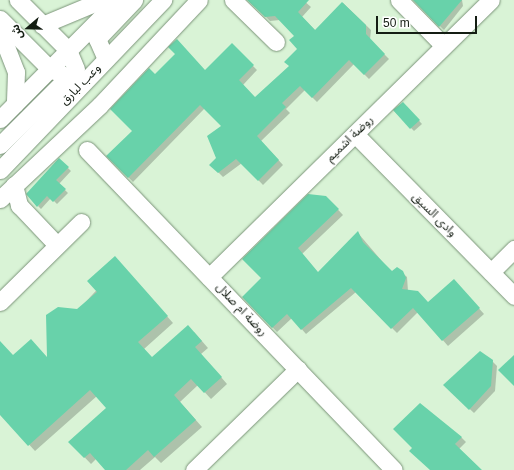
<!DOCTYPE html>
<html>
<head>
<meta charset="utf-8">
<style>
	body { margin:0 }
	#map { position:relative; width:514px; height:470px; overflow:hidden; background:#d9f3d6; font-family:Arial,"Noto Sans Arabic",sans-serif }
	div>[style] { position:absolute }
	.shadow>* { inset:0; background:#0003 }
	.building>* { inset:0; background:#68d2aa }
	.roads { filter:drop-shadow(0 0 1px #7b9479) drop-shadow(0 0 1px #7b9479) }
	.minor>* { height:17px; margin:-8.5px; padding:0 8.5px; transform-origin:8.5px; border-radius:8.5px; background:#fff }
	span { translate:-50% -50%; white-space:nowrap; text-align:center; line-height:1.15; -webkit-text-stroke:3px #fff; paint-order:stroke }
	.street-label { font-size:12px; color:#141d13 }
	.north { position:absolute; left:8px; top:8px; width:40px; height:40px; -webkit-text-stroke:3px #fff; paint-order:stroke; rotate:250deg; font-size:11px; font-weight:700; line-height:16px; text-align:center; color:#141d13 }
	.north::after { content:''; display:block; margin:auto; width:14px; height:18px; background:#141d13; clip-path:polygon(50% 0,100% 100%,50% 72%,0 100%) }
	.scale { position:absolute; left:376px; top:16px; width:101px; height:18px; box-sizing:border-box; border:2px solid #141d13; border-top:0; padding-left:5px; font-size:12px; line-height:14px; white-space:nowrap; color:#141d13; -webkit-text-stroke:3px #fff; paint-order:stroke }
</style>
</head>
<body>
<div id="map">
	<div class="shadow">
		<div style="clip-path:polygon(249px 0,303px 0,311px 7px,302px 17px,316px 31px,343px 3px,371px 30px,370px 40px,389px 59px,369px 79px,354px 64px,317px 102px,305px 90px,286px 109px,290px 113px,261px 141px,283px 165px,263px 185px,242px 163px,223px 177px,215px 169px,222px 126px,205px 108px,133px 182px,108px 156px,133px 131px,155px 75px,206px 71px,232px 45px,257px 70px,243px 85px,255px 98px,290px 66px,299px 49px,295px 36px,280px 20px,270px 21px)"></div>
		<div style="clip-path:polygon(413px 0,462px 0,463px 6px,444px 30px)"></div>
		<div style="clip-path:polygon(403px 103px,422px 124px,414px 131px,394px 111px)"></div>
		<div style="clip-path:polygon(59px 159px,71px 171px,59px 184px,68px 193px,57px 204px,51px 198px,41px 209px,38px 206px)"></div>
		<div style="clip-path:polygon(326px 197px,343px 215px,302px 254px,318px 273px,358px 233px,392px 273px,397px 268px,407px 277px,408px 291px,428px 303px,458px 285px,484px 314px,448px 346px,418px 312px,397px 333px,356px 292px,306px 334px,292px 318px,277px 332px,243px 297px,263px 278px)"></div>
		<div style="clip-path:polygon(121px 264px,173px 323px,144px 349px,152px 358px,194px 332px,208px 348px,201px 354px,227px 384px,211px 399px,198px 385px,180px 402px,202px 427px,161px 463px,155px 457px,140px 470px,106px 470px,96px 459px,91px 464px,70px 442px,107px 408px,97px 396px,35px 451px,0 413px,0 349px,13px 356px,48px 359px,78px 310px)"></div>
		<div style="clip-path:polygon(492px 361px,497px 366px,495px 391px,474px 413px,444px 385px)"></div>
		<div style="clip-path:polygon(461px 437px,466px 442px,459px 449px,481px 470px,431px 470px)"></div>
	</div>
	<div class="building">
		<div style="clip-path:polygon(247px 0,309px 0,298px 12px,315px 30px,342px 2px,366px 25px,366px 34px,385px 54px,364px 75px,349px 60px,312px 98px,300px 86px,282px 103px,286px 107px,257px 136px,279px 160px,258px 181px,236px 159px,218px 173px,209px 165px,216px 158px,207px 136px,221px 126px,200px 105px,128px 178px,106px 156px,132px 131px,110px 109px,149px 68px,155px 74px,175px 54px,168px 47px,177px 39px,205px 70px,232px 43px,254px 65px,239px 80px,255px 97px,289px 66px,284px 62px,297px 49px,289px 40px,294px 36px,275px 16px,265px 17px)"></div>
		<div style="clip-path:polygon(413px 0,462px 0,439px 27px)"></div>
		<div style="clip-path:polygon(403px 102px,420px 120px,410px 129px,393px 110px)"></div>
		<div style="clip-path:polygon(59px 158px,69px 167px,56px 180px,66px 189px,53px 202px,47px 196px,37px 207px,26px 194px)"></div>
		<div style="clip-path:polygon(308px 194px,326px 196px,339px 209px,298px 248px,318px 272px,358px 231px,363px 242px,392px 271px,397px 267px,403px 271px,406px 278px,402px 289px,418px 291px,428px 302px,454px 279px,480px 308px,442px 341px,413px 308px,391px 329px,351px 288px,301px 330px,287px 314px,272px 328px,242px 297px,261px 278px,242px 259px)"></div>
		<div style="clip-path:polygon(115px 256px,168px 316px,138px 342px,152px 357px,188px 325px,202px 341px,195px 347px,222px 377px,204px 393px,191px 379px,174px 395px,196px 420px,154px 457px,148px 450px,126px 470px,105px 470px,90px 453px,84px 458px,68px 442px,106px 408px,90px 390px,28px 446px,0 415px,0 341px,13px 355px,31px 339px,47px 357px,46px 315px,58px 307px,77px 309px,97px 292px,87px 281px)"></div>
		<div style="clip-path:polygon(480px 351px,493px 360px,491px 386px,469px 410px,443px 385px)"></div>
		<div style="clip-path:polygon(514px 355px,514px 386px,498px 370px)"></div>
		<div style="clip-path:polygon(420px 403px,462px 437px,455px 444px,482px 470px,430px 470px,409px 451px,412px 448px,393px 429px)"></div>
	</div>
	<div class="roads">
		<div class="minor">
			<div style="left:233px;top:0;width:60px;rotate:44.3deg"></div>
			<div style="left:399px;top:0;width:64px;rotate:45.6deg"></div>
			<div style="left:0;top:19px;width:71px;rotate:45deg"></div>
			<div style="left:50px;top:69px;width:11px;rotate:22deg"></div>
			<div style="left:42px;top:25px;width:65px;rotate:-22.6deg"></div>
			<div style="left:0;top:31px;width:44px;rotate:68.7deg"></div>
			<div style="left:16px;top:72px;width:32px;rotate:92deg"></div>
			<div style="left:106px;top:59px;width:22px;rotate:-114deg"></div>
			<div style="left:97px;top:39px;width:54px;rotate:-46.5deg"></div>
			<div style="left:0;top:119px;width:168px;rotate:-45.2deg"></div>
			<div style="left:355px;top:134px;width:227px;rotate:45.5deg"></div>
			<div style="left:0;top:145px;width:107px;rotate:-45deg"></div>
			<div style="left:76px;top:69px;width:21px;rotate:-113deg"></div>
			<div style="left:68px;top:50px;width:71px;rotate:-135deg"></div>
			<div style="left:87px;top:150px;width:443px;rotate:46.2deg"></div>
			<div style="left:0;top:170px;width:236px;rotate:-46.2deg"></div>
			<div style="left:14px;top:185px;width:21px;rotate:76deg"></div>
			<div style="left:19px;top:205px;width:55px;rotate:46.5deg"></div>
			<div style="left:0;top:199px;width:137px;rotate:-43.2deg"></div>
			<div style="left:100px;top:105px;width:144px;rotate:-46.7deg"></div>
			<div style="left:491px;top:272px;width:33px;rotate:-45deg"></div>
			<div style="left:209px;top:277px;width:395px;rotate:-44.5deg"></div>
			<div style="left:0;top:302px;width:114px;rotate:-44.6deg"></div>
			<div style="left:194px;top:470px;width:145px;rotate:-44.2deg"></div>
		</div>
	</div>
	<div class="street-label">
		<span style="left:81px;top:85px;rotate:-46deg">وعب لبارق</span>
		<span style="left:350px;top:139px;rotate:-44deg">روضة اشميم</span>
		<span style="left:434px;top:215px;rotate:45deg">وادى السيق</span>
		<span style="left:241px;top:310px;rotate:46deg">روضة ام صلال</span>
	</div>
	<div class="north">ش</div>
	<div class="scale">50 m</div>
</div>
</body>
</html>
